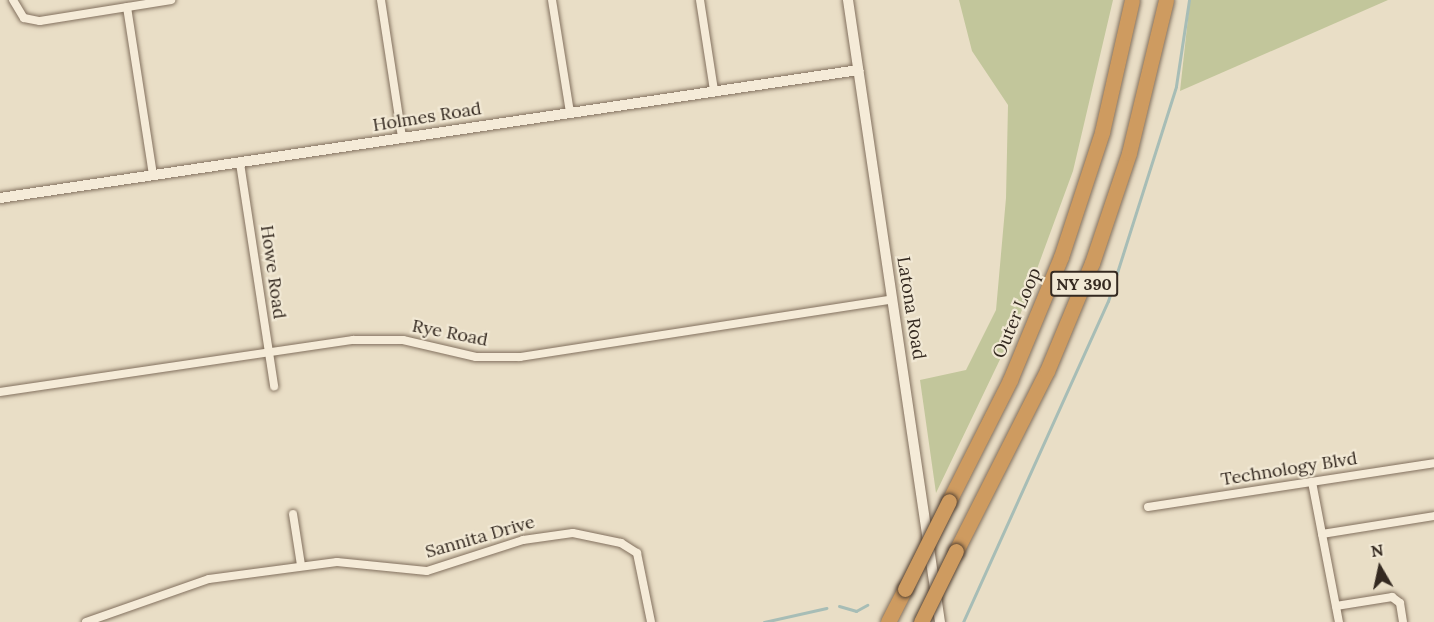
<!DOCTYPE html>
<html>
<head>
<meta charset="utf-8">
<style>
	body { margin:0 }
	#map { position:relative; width:1434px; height:622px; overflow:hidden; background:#e9dec6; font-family:Lora,serif }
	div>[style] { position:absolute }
	.green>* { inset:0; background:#c2c69b }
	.stream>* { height:3px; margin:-1.5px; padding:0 1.5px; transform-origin:1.5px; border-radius:1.5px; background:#a7bdb6 }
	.roads { filter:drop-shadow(0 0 2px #82705e) drop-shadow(0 0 2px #82705e) }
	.minor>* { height:8px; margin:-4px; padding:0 4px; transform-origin:4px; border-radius:4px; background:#f5ebd8 }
	.tertiary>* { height:10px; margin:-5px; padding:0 5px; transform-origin:5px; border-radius:5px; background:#f5ebd8 }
	.motorway>* { height:15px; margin:-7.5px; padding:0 7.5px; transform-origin:7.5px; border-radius:7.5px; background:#ce9b60 }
	.bridges { filter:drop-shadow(0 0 2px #503f31) drop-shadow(0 0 2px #503f31) }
	.motorway-bridge>* { height:15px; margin:-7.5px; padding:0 7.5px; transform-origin:7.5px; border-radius:7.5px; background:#ce9b60 }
	span { translate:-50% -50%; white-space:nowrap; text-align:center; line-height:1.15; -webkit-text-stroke:4.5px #f1e8d4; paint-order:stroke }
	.shield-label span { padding:2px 4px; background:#f1e8d4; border:2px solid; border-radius:4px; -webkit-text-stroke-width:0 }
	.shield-label { font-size:16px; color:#342920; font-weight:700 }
	.street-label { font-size:18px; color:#342920 }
	.north { position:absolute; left:1350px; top:538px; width:60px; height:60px; -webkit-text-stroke:4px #f1e8d4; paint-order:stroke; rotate:351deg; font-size:16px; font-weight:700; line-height:24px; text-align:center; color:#342920 }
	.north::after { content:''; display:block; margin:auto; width:21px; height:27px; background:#342920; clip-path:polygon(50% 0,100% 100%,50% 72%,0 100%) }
</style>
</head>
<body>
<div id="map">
	<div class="green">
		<div style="clip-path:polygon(959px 0,1113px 0,1073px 171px,1016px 326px,936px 493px,920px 380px,966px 370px,996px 310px,1006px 198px,1008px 105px,972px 51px)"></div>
		<div style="clip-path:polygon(1190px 0,1388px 0,1180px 91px)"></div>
	</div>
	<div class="stream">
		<div style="left:839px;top:606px;width:18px;rotate:16deg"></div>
		<div style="left:856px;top:611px;width:13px;rotate:-29deg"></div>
		<div style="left:764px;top:622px;width:64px;rotate:-12.7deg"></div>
		<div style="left:963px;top:622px;width:352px;rotate:-65.7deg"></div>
		<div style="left:1108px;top:301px;width:225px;rotate:-72.4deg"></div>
		<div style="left:1176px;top:86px;width:87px;rotate:-81.4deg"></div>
	</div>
	<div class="roads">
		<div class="minor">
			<div style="left:13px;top:0;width:21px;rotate:59deg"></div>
			<div style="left:24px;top:18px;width:16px;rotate:11deg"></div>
			<div style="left:40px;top:21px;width:133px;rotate:-9.1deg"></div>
			<div style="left:381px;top:0;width:140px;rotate:81.3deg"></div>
			<div style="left:552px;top:0;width:113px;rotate:80.9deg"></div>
			<div style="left:700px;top:0;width:91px;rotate:81.2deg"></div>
			<div style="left:127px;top:7px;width:170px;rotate:81.2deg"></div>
			<div style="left:240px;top:163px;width:226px;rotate:81.3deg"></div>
			<div style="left:0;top:392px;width:357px;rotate:-8.4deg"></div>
			<div style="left:353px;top:340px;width:50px"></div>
			<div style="left:403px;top:340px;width:75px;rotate:13.1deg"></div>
			<div style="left:476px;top:357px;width:44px"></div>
			<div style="left:520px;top:357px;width:377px;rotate:-8.8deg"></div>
			<div style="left:1312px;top:482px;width:143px;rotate:79.1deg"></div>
			<div style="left:1148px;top:507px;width:289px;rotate:-8.7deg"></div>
			<div style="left:293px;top:514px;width:52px;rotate:81.1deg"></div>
			<div style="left:1322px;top:534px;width:113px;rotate:-9.1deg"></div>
			<div style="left:1336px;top:606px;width:57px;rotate:-9.1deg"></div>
			<div style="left:1392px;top:597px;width:10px;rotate:37deg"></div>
			<div style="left:1400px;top:603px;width:19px;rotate:81deg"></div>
			<div style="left:86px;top:622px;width:130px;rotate:-19.3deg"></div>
			<div style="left:209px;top:579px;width:129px;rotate:-7.6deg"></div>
			<div style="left:337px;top:562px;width:90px;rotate:5.7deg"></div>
			<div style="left:427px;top:571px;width:101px;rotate:-17.9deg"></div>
			<div style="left:523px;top:540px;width:50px;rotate:-8deg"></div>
			<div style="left:573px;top:533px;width:49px;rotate:11.8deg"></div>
			<div style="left:621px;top:543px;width:19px;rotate:32deg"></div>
			<div style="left:637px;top:553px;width:70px;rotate:78.5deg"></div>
		</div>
		<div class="tertiary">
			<div style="left:848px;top:0;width:629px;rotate:81.59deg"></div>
			<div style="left:0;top:198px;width:868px;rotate:-8.48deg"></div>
		</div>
		<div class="motorway">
			<div style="left:949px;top:501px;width:136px;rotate:-63.2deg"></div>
			<div style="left:1010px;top:380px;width:133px;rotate:-67.5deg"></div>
			<div style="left:1061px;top:257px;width:132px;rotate:-71.8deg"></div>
			<div style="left:1102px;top:132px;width:135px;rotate:-77.2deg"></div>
			<div style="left:956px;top:551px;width:202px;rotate:-63.2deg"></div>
			<div style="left:1047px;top:371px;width:117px;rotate:-67.4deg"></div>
			<div style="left:1092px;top:263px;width:116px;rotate:-71.4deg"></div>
			<div style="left:1129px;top:153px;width:157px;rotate:-76.4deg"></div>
			<div style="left:888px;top:622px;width:37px;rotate:-63deg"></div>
		</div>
	</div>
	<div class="bridges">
		<div class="motorway-bridge">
			<div style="left:905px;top:589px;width:98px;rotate:-63.4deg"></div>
			<div style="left:921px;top:622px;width:79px;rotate:-63.8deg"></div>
		</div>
	</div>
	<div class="shield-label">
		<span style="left:1084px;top:284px">NY 390</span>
	</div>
	<div class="street-label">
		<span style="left:427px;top:117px;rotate:-9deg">Holmes Road</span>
		<span style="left:273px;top:272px;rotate:82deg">Howe Road</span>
		<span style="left:911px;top:308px;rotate:81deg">Latona Road</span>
		<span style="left:1017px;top:313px;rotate:-67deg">Outer Loop</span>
		<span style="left:450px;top:333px;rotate:11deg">Rye Road</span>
		<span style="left:1289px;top:469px;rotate:-9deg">Technology Blvd</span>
		<span style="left:480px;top:537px;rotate:-16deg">Sannita Drive</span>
	</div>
	<div class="north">N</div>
</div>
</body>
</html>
